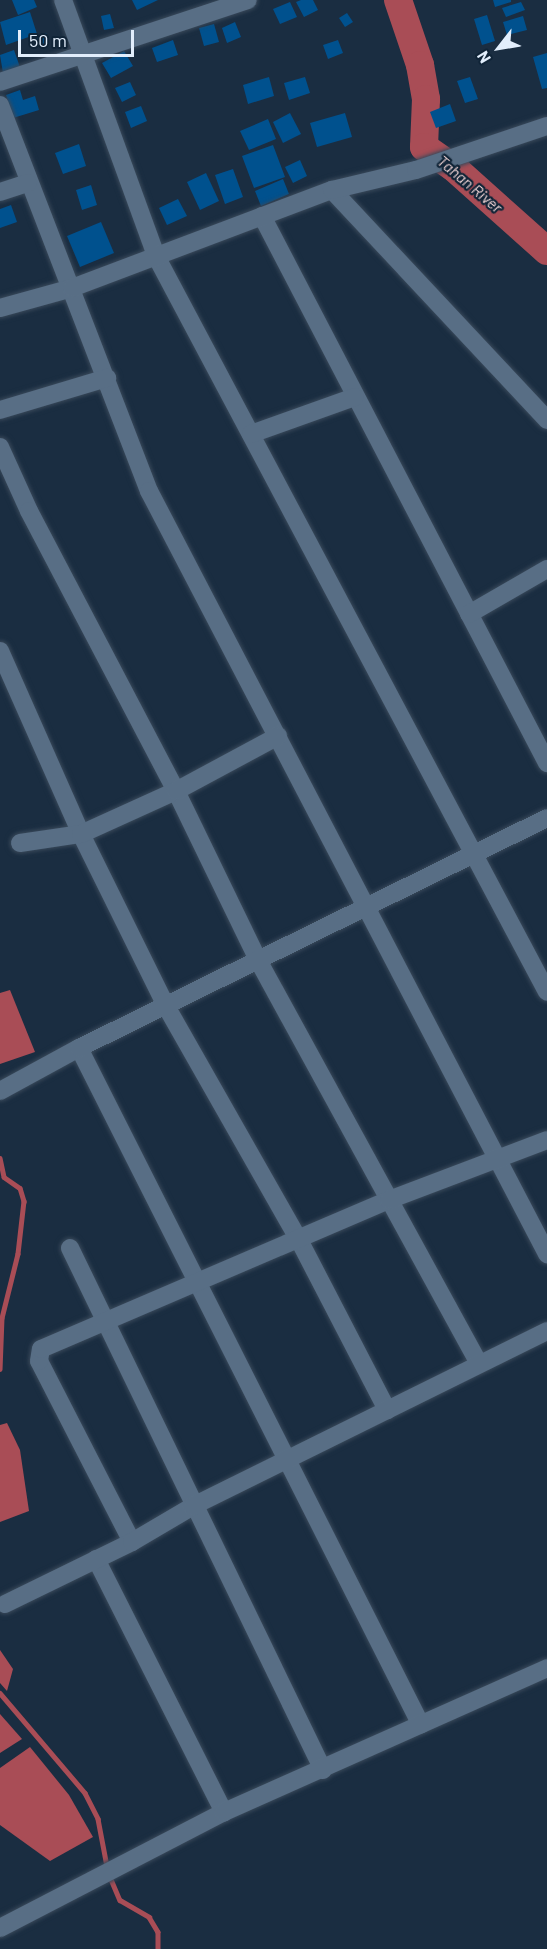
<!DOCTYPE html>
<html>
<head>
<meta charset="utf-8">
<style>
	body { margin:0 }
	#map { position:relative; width:547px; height:1949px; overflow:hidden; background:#1a2d41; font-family:Barlow,sans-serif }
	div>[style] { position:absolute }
	.water>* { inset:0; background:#a94d56 }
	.stream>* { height:4.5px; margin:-2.25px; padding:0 2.25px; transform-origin:2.25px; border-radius:2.25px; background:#a94d56 }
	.river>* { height:28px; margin:-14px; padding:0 14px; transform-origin:14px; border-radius:14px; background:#a94d56 }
	.building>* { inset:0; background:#00518e }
	.roads { filter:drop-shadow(0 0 2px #39495a) drop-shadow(0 0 2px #39495a) }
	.minor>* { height:18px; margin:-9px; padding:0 9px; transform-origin:9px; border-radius:9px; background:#586e85 }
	span { translate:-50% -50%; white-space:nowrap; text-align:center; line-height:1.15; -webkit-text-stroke:4.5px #102437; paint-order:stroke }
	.water-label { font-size:16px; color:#eed3d4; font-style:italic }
	.north { position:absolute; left:469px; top:18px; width:60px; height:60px; -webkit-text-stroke:4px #102437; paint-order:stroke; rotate:239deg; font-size:16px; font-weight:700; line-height:24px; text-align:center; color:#e2eefc }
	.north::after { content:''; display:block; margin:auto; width:21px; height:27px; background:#e2eefc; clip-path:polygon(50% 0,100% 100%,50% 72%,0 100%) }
	.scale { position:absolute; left:18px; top:30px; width:116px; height:27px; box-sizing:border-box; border:3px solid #e2eefc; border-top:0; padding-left:8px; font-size:18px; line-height:21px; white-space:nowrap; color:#e2eefc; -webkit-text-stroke:4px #102437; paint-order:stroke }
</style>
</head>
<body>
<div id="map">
	<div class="water">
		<div style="clip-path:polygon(10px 990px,35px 1052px,0 1064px,0 993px)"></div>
		<div style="clip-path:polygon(7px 1423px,20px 1450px,29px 1511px,0 1522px,0 1425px)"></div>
		<div style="clip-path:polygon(0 1650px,13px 1669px,7px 1691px,0 1683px)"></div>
		<div style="clip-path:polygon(0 1714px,22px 1739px,0 1753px)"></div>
		<div style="clip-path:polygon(30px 1747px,69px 1795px,93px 1837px,50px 1861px,0 1825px,0 1768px)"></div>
	</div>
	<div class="stream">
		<div style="left:0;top:1158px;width:19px;rotate:78deg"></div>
		<div style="left:4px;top:1177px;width:19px;rotate:35deg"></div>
		<div style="left:20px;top:1188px;width:14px;rotate:73deg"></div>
		<div style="left:24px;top:1201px;width:53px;rotate:96.5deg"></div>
		<div style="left:18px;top:1254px;width:66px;rotate:104deg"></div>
		<div style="left:2px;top:1318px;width:51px;rotate:92.2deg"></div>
		<div style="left:0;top:1693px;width:131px;rotate:49.6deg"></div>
		<div style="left:85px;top:1793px;width:29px;rotate:63deg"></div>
		<div style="left:98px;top:1819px;width:48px;rotate:79.2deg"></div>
		<div style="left:110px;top:1877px;width:25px;rotate:67deg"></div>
		<div style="left:120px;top:1900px;width:34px;rotate:30deg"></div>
		<div style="left:149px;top:1917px;width:17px;rotate:59deg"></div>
		<div style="left:158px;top:1932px;width:17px;rotate:90deg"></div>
	</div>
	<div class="river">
		<div style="left:398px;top:0;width:69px;rotate:71.3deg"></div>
		<div style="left:420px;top:65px;width:35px;rotate:80deg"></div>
		<div style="left:426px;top:99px;width:48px;rotate:92.4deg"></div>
		<div style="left:424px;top:147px;width:35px;rotate:35deg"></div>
		<div style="left:453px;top:167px;width:126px;rotate:41.8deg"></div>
	</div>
	<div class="building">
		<div style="clip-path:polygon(12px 0,34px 0,37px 7px,18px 15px)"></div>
		<div style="clip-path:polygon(132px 0,158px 0,137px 10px)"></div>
		<div style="clip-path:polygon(301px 0,313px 0,318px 10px,304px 17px,296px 2px)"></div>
		<div style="clip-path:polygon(493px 0,511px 0,511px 2px,495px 7px)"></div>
		<div style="clip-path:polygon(290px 2px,297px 17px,280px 24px,273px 9px)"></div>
		<div style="clip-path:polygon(521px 2px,525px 10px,506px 17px,502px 8px)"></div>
		<div style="clip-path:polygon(30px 12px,37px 34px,6px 45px,0 22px)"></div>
		<div style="clip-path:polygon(347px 13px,353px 22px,345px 27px,339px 18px)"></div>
		<div style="clip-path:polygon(110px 14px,114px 28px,104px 30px,101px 16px)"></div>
		<div style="clip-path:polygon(487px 15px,495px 41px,482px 45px,474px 19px)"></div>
		<div style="clip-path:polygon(523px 16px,527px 30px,507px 35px,503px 22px)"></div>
		<div style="clip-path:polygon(235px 22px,241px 37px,227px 43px,222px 28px)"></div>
		<div style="clip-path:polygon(214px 24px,219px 42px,204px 46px,199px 28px)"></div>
		<div style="clip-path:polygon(46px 33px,49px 41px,38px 46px,35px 38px)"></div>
		<div style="clip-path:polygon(173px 40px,178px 55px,157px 62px,152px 48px)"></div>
		<div style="clip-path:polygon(338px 40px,343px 53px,328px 59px,323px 45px)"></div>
		<div style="clip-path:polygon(14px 50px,22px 73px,4px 79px,0 55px)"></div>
		<div style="clip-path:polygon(124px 51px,133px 66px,111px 78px,102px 63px)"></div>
		<div style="clip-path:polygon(547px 53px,547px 88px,542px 89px,533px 57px)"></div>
		<div style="clip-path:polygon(269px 77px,274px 96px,248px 104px,243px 85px)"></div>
		<div style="clip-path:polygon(305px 77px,310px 93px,289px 100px,284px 83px)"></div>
		<div style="clip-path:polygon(470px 77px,478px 99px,465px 103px,457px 81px)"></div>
		<div style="clip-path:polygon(130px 82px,136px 95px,122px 102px,115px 88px)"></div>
		<div style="clip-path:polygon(20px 90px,23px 100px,35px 96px,39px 110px,13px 118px,6px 95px)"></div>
		<div style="clip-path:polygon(450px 104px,456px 121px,436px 128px,430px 112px)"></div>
		<div style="clip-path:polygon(141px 106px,147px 121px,131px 128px,125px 112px)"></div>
		<div style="clip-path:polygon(290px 113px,301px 134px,283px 143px,273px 122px)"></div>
		<div style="clip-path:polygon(345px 113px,352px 137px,317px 147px,310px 123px)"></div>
		<div style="clip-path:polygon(268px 119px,276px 139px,249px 150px,240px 131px)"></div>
		<div style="clip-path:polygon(79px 144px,86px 166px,63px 174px,55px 153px)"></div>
		<div style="clip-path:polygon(273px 145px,285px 177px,254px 188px,242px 156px)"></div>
		<div style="clip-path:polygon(300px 160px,307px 176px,293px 183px,285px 167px)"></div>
		<div style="clip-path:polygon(233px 169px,243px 197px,225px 204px,215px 175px)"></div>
		<div style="clip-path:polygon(206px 173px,219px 201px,200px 210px,187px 182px)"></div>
		<div style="clip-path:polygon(283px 179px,289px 194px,261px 206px,255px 191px)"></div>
		<div style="clip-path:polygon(91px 185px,97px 205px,82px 210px,76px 190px)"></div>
		<div style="clip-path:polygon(178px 199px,187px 216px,167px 225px,159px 208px)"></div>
		<div style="clip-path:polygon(11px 205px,17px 222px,0 228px,0 209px)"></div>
		<div style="clip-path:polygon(101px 222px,114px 253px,80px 267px,67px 236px)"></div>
	</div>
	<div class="roads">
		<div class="minor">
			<div style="left:63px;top:0;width:272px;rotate:70deg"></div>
			<div style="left:156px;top:256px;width:833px;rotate:62.02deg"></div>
			<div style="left:0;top:82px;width:261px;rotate:-18.3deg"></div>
			<div style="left:0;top:105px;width:414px;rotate:68.9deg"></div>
			<div style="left:149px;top:491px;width:861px;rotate:62.45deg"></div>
			<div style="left:332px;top:190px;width:315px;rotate:46.9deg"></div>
			<div style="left:0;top:192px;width:29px;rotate:-18deg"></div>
			<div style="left:262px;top:216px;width:617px;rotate:62.48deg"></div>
			<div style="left:0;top:308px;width:75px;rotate:-15.5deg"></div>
			<div style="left:72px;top:288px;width:278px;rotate:-20.7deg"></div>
			<div style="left:332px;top:190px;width:86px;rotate:-13.4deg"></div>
			<div style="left:416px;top:170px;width:138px;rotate:-18.6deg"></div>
			<div style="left:0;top:410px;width:112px;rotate:-16.7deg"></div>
			<div style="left:251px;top:434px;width:110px;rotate:-19.6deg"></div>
			<div style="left:0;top:447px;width:70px;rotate:65.6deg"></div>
			<div style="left:29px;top:511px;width:316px;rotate:62.3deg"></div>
			<div style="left:176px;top:791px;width:188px;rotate:64.1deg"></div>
			<div style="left:258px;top:960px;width:460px;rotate:61.3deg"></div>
			<div style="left:469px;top:614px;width:90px;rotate:-30deg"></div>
			<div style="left:0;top:651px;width:200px;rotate:66.1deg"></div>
			<div style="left:81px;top:834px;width:192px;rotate:63.7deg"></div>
			<div style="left:166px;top:1006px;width:267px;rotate:60.4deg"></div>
			<div style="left:298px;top:1238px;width:194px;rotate:62.6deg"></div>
			<div style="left:20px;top:843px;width:62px;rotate:-8.4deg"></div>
			<div style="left:81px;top:834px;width:104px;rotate:-24.4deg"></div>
			<div style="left:176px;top:791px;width:116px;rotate:-28.3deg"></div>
			<div style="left:79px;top:1048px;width:758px;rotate:63.2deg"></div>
			<div style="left:0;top:1091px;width:90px;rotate:-28.6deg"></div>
			<div style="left:79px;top:1048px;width:521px;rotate:-26.17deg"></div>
			<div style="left:70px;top:1248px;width:580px;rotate:64.14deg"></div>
			<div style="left:132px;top:1542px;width:203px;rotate:-117.2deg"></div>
			<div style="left:39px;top:1361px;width:12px;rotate:-81deg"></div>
			<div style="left:41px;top:1349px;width:379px;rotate:-23.2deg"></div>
			<div style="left:389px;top:1200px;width:169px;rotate:-20.8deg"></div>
			<div style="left:96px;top:1559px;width:284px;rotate:63.2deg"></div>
			<div style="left:5px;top:1604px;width:141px;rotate:-26deg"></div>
			<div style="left:132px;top:1542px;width:71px;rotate:-30.5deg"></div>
			<div style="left:193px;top:1506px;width:395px;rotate:-26.3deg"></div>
			<div style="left:0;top:1928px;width:252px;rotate:-27.4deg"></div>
			<div style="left:224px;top:1812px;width:354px;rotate:-24deg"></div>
		</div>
	</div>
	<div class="water-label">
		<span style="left:470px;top:184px;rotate:40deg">Tahan River</span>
	</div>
	<div class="north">N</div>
	<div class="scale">50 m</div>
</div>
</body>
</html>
